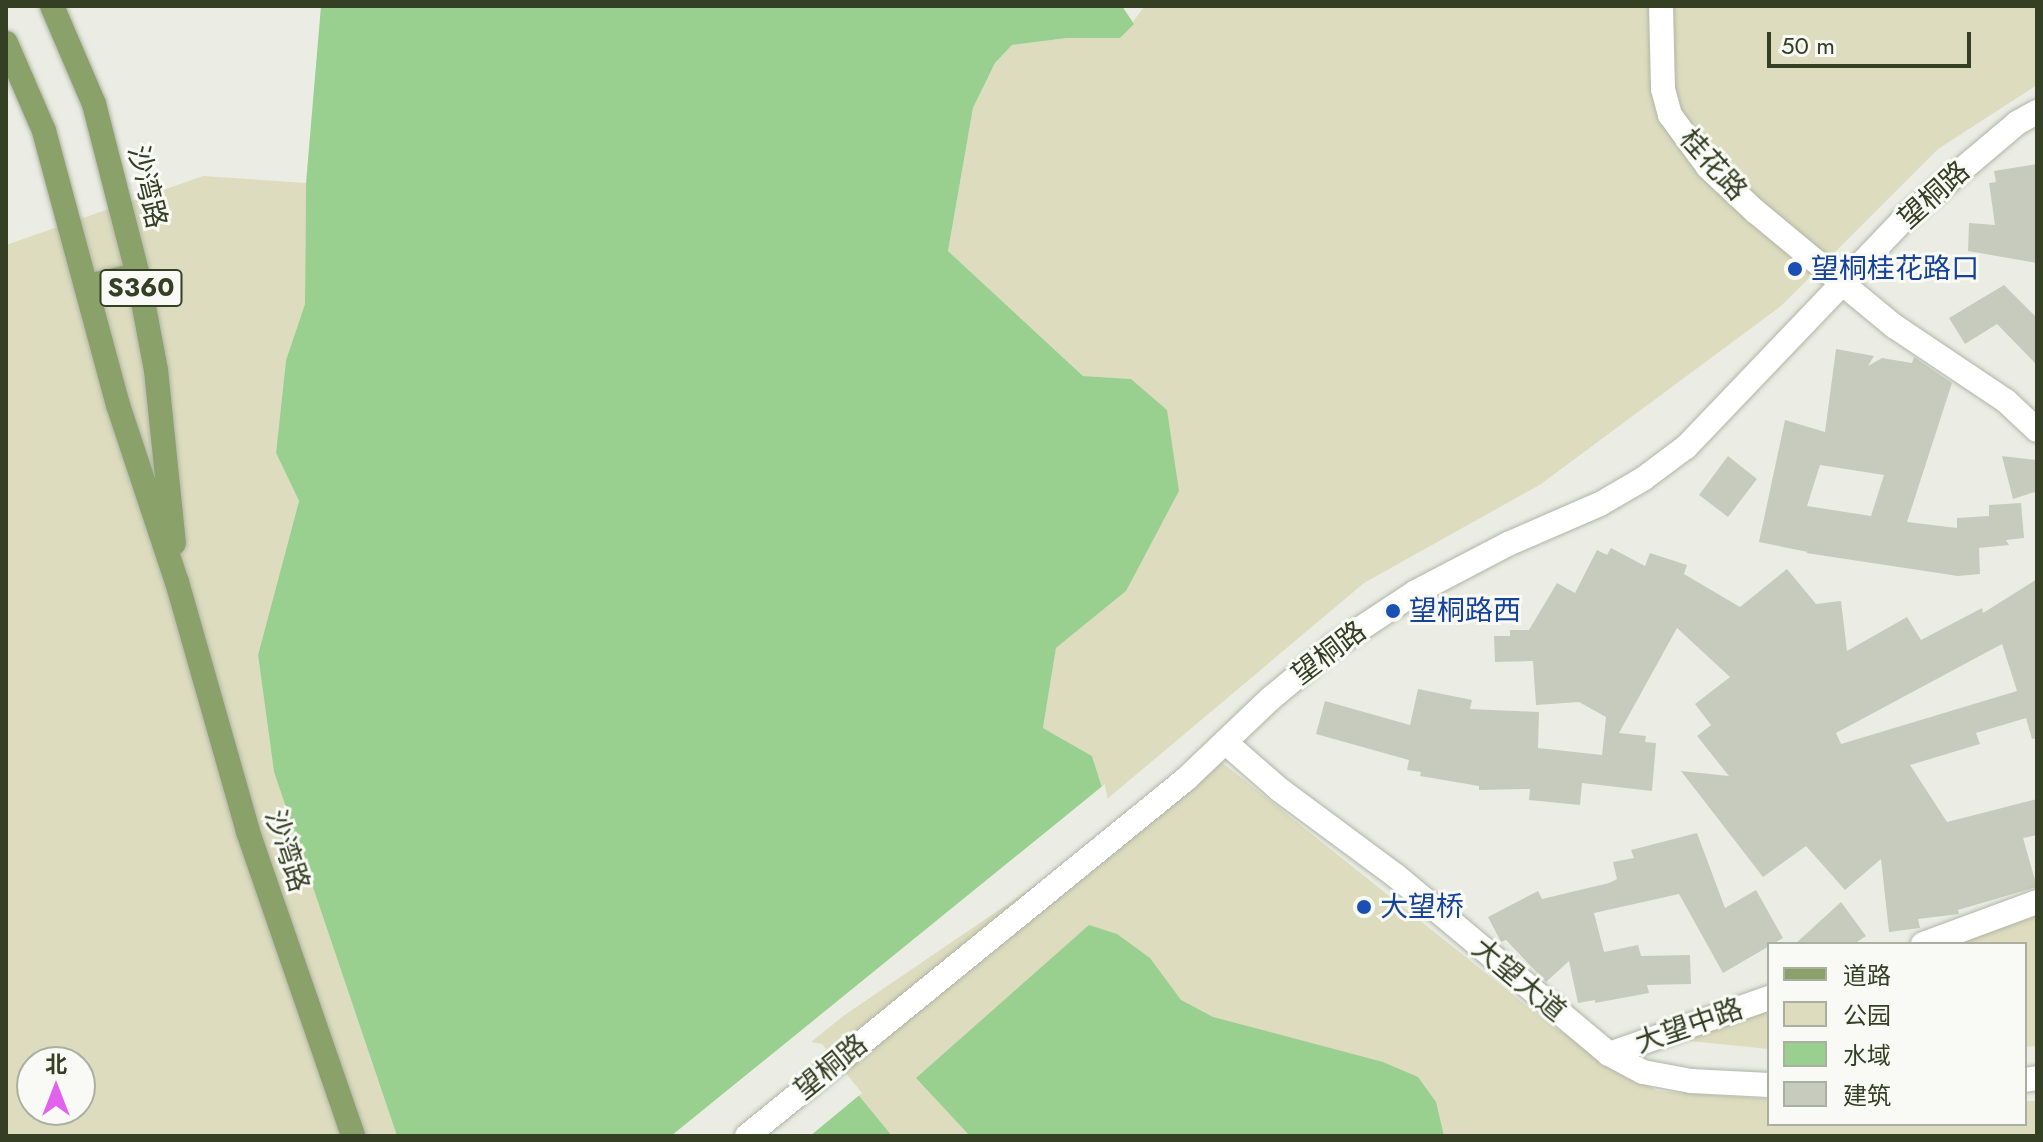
<!DOCTYPE html>
<html>
<head>
<meta charset="utf-8">
<style>
	body { margin:0 }
	#map { position:relative; width:2043px; height:1142px; overflow:hidden; background:#ebede4; font-family:Jost,"Noto Sans SC",sans-serif }
	div>[style] { position:absolute }
	.green>* { inset:0; background:#dddcbe }
	.water>* { inset:0; background:#9ad08f }
	.pier>* { inset:0; background:#ebede4 }
	.building>* { inset:0; background:#c7cbbd }
	.roads { filter:drop-shadow(0 0 2px #b0b5a7) drop-shadow(0 0 2px #b0b5a7) }
	.minor>* { height:24px; margin:-12px; padding:0 12px; transform-origin:12px; border-radius:12px; background:#fff }
	.tertiary>* { height:24px; margin:-12px; padding:0 12px; transform-origin:12px; border-radius:12px; background:#fff }
	.secondary>* { height:24px; margin:-12px; padding:0 12px; transform-origin:12px; border-radius:12px; background:#fff }
	.primary>* { height:24px; margin:-12px; padding:0 12px; transform-origin:12px; border-radius:12px; background:#8aa16a }
	.dots>* { width:22px; height:22px; translate:-50% -50%; box-sizing:border-box; border:4px solid #f9faf5; border-radius:50% }
	span { translate:-50% -50%; white-space:nowrap; text-align:center; line-height:1.15; -webkit-text-stroke:6px #f9faf5; paint-order:stroke }
	.shield-label span { padding:2px 6px; background:#f9faf5; border:2px solid; border-radius:6px; -webkit-text-stroke-width:0 }
	.shield-label { font-size:26px; color:#343f24; font-weight:700 }
	.street-label { font-size:28px; color:#343f24 }
	.transit-label { font-size:28px; color:#164399 }
	.left { translate:0 -50%; text-align:left }
	.frame { position:absolute; inset:0; border:8px solid #343f24; pointer-events:none }
	.legend { position:absolute; left:1767px; top:942px; width:260px; height:184px; box-sizing:border-box; background:#f9faf5; border:2px solid #aaafa1; margin:0; padding:10px 14px; list-style:none; font-size:24px; color:#343f24 }
	.legend li { display:flex; align-items:center; gap:16px; height:40px }
	.legend b { width:40px; border:2px solid #aaafa1 }
	.north { position:absolute; left:16px; top:1046px; width:80px; height:80px; box-sizing:border-box; background:#f9faf5; border:2px solid #aaafa1; border-radius:50%; rotate:0deg; font-size:22px; font-weight:700; line-height:32px; text-align:center; color:#343f24 }
	.north::after { content:''; display:block; margin:auto; width:28px; height:36px; background:#e262ed; clip-path:polygon(50% 0,100% 100%,50% 72%,0 100%) }
	.scale { position:absolute; left:1767px; top:32px; width:204px; height:36px; box-sizing:border-box; border:4px solid #343f24; border-top:0; padding-left:10px; font-size:24px; line-height:28px; white-space:nowrap; color:#343f24; -webkit-text-stroke:6px #f9faf5; paint-order:stroke }
</style>
</head>
<body>
<div id="map">
	<div class="green">
		<div style="clip-path:polygon(1145px 6px,2037px 6px,2037px 85px,1938px 149px,1781px 306px,1541px 484px,1364px 583px,1106px 800px,1092px 756px,1043px 728px,1056px 648px,1126px 591px,1131px 379px,1083px 376px,948px 251px,973px 108px,995px 63px,1012px 45px,1067px 38px,1120px 38px)"></div>
		<div style="clip-path:polygon(evenodd,203px 176px,306px 183px,305px 304px,286px 360px,276px 453px,299px 501px,258px 655px,274px 772px,397px 1136px,6px 1136px,6px 245px,203px 176px,32px 1062px,80px 1062px,80px 1110px,32px 1110px,32px 1062px)"></div>
		<div style="clip-path:polygon(1219px 760px,1552px 1026px,1657px 1091px,1769px 1099px,1769px 1124px,2025px 1124px,2025px 1101px,2037px 1101px,2037px 1136px,878px 1136px,802px 1044px)"></div>
		<div style="clip-path:polygon(2037px 913px,2037px 1046px,2025px 1047px,2025px 944px,1950px 944px)"></div>
		<div style="clip-path:polygon(1769px 1008px,1769px 1049px,1679px 1040px)"></div>
	</div>
	<div class="water">
		<div style="clip-path:polygon(321px 6px,1122px 6px,1134px 24px,1120px 38px,1067px 38px,1012px 45px,995px 63px,973px 108px,948px 251px,1083px 376px,1131px 379px,1167px 410px,1179px 491px,1126px 591px,1056px 648px,1043px 728px,1092px 756px,1106px 800px,803px 1044px,819px 1047px,892px 1136px,397px 1136px,274px 772px,258px 655px,299px 501px,276px 453px,286px 360px,305px 304px,306px 183px)"></div>
		<div style="clip-path:polygon(1089px 925px,1117px 934px,1150px 958px,1181px 1000px,1213px 1017px,1383px 1062px,1418px 1077px,1436px 1102px,1444px 1136px,970px 1136px,916px 1078px)"></div>
	</div>
	<div class="pier">
		<div style="clip-path:polygon(1105px 784px,1108px 803px,811px 1042px,822px 1044px,862px 1093px,810px 1136px,671px 1136px)"></div>
	</div>
	<div class="building">
		<div style="clip-path:polygon(2037px 164px,2037px 263px,1968px 251px,1969px 223px,1995px 225px,1989px 183px,1996px 182px,1994px 171px)"></div>
		<div style="clip-path:polygon(2004px 285px,2037px 318px,2037px 365px,1997px 324px,1965px 344px,1949px 318px)"></div>
		<div style="clip-path:polygon(evenodd,1836px 349px,1874px 356px,1868px 366px,1882px 358px,1912px 363px,1914px 357px,1952px 383px,1907px 522px,1957px 528px,1957px 518px,1989px 516px,1989px 505px,2021px 503px,2024px 538px,2006px 540px,2009px 545px,1979px 548px,1980px 574px,1958px 576px,1806px 553px,1808px 552px,1759px 542px,1785px 420px,1825px 432px,1836px 349px,1820px 465px,1884px 475px,1871px 516px,1807px 506px,1820px 465px)"></div>
		<div style="clip-path:polygon(1728px 456px,1757px 479px,1728px 517px,1699px 495px)"></div>
		<div style="clip-path:polygon(2002px 456px,2037px 460px,2035px 492px,2013px 499px)"></div>
		<div style="clip-path:polygon(evenodd,1611px 548px,1645px 566px,1650px 553px,1687px 565px,1684px 574px,1740px 607px,1787px 569px,1816px 604px,1841px 601px,1847px 651px,1907px 617px,1921px 640px,1982px 608px,1983px 613px,2037px 579px,2037px 738px,2032px 739px,2026px 718px,1976px 733px,1980px 744px,1910px 765px,1947px 822px,2037px 799px,2037px 835px,2023px 838px,2037px 887px,1958px 910px,1959px 914px,1918px 919px,1920px 928px,1889px 932px,1881px 859px,1845px 890px,1806px 846px,1763px 877px,1681px 771px,1729px 776px,1697px 736px,1711px 725px,1695px 704px,1730px 677px,1677px 628px,1619px 733px,1646px 736px,1645px 742px,1656px 743px,1652px 791px,1582px 783px,1580px 805px,1529px 800px,1530px 789px,1479px 790px,1479px 786px,1420px 776px,1421px 772px,1407px 770px,1409px 760px,1316px 734px,1325px 701px,1410px 725px,1418px 689px,1472px 700px,1470px 709px,1539px 712px,1538px 748px,1602px 755px,1606px 717px,1579px 702px,1536px 705px,1533px 661px,1495px 662px,1494px 636px,1510px 636px,1510px 630px,1529px 630px,1557px 583px,1575px 593px,1597px 550px,1607px 555px,1611px 548px,2002px 644px,2017px 691px,1841px 744px,1836px 733px,2002px 644px)"></div>
		<div style="clip-path:polygon(1697px 833px,1725px 908px,1756px 890px,1783px 938px,1723px 973px,1679px 894px,1594px 913px,1604px 952px,1638px 945px,1641px 956px,1690px 955px,1691px 984px,1647px 985px,1649px 993px,1595px 1003px,1595px 1000px,1578px 1003px,1569px 961px,1546px 982px,1506px 940px,1501px 942px,1488px 917px,1538px 891px,1542px 899px,1609px 883px,1617px 879px,1613px 862px,1634px 858px,1631px 850px)"></div>
		<div style="clip-path:polygon(1841px 902px,1866px 936px,1854px 944px,1795px 944px)"></div>
	</div>
	<div class="roads">
		<div class="minor">
			<div style="left:1661px;top:6px;width:83px;rotate:88.6deg"></div>
			<div style="left:1663px;top:89px;width:27px;rotate:75deg"></div>
			<div style="left:1670px;top:115px;width:64px;rotate:53.8deg"></div>
			<div style="left:1708px;top:167px;width:66px;rotate:43.2deg"></div>
			<div style="left:1756px;top:212px;width:179px;rotate:39.6deg"></div>
			<div style="left:1894px;top:326px;width:135px;rotate:33.8deg"></div>
			<div style="left:2006px;top:401px;width:42px;rotate:43.1deg"></div>
			<div style="left:1923px;top:944px;width:121px;rotate:-20.2deg"></div>
			<div style="left:1609px;top:1054px;width:170px;rotate:-19.3deg"></div>
		</div>
		<div class="tertiary">
			<div style="left:1225px;top:742px;width:73px;rotate:41.1deg"></div>
			<div style="left:1280px;top:790px;width:143px;rotate:36.5deg"></div>
			<div style="left:1395px;top:875px;width:279px;rotate:39.9deg"></div>
			<div style="left:1609px;top:1054px;width:38px;rotate:28deg"></div>
			<div style="left:1643px;top:1072px;width:49px;rotate:10.6deg"></div>
			<div style="left:1691px;top:1081px;width:78px;rotate:2.9deg"></div>
			<div style="left:2025px;top:1080px;width:12px;rotate:-9deg"></div>
		</div>
		<div class="secondary">
			<div style="left:747px;top:1136px;width:566px;rotate:-39.12deg"></div>
			<div style="left:1186px;top:779px;width:116px;rotate:-43.6deg"></div>
			<div style="left:1270px;top:699px;width:83px;rotate:-39.6deg"></div>
			<div style="left:1334px;top:646px;width:98px;rotate:-33.4deg"></div>
			<div style="left:1416px;top:592px;width:104px;rotate:-27.6deg"></div>
			<div style="left:1508px;top:544px;width:100px;rotate:-23.5deg"></div>
			<div style="left:1600px;top:504px;width:50px;rotate:-30.2deg"></div>
			<div style="left:1643px;top:479px;width:54px;rotate:-36.7deg"></div>
			<div style="left:1686px;top:447px;width:320px;rotate:-46.3deg"></div>
			<div style="left:1907px;top:216px;width:144px;rotate:-40.2deg"></div>
			<div style="left:2017px;top:123px;width:23px;rotate:-29deg"></div>
		</div>
		<div class="primary">
			<div style="left:52px;top:6px;width:107px;rotate:66.8deg"></div>
			<div style="left:94px;top:104px;width:177px;rotate:75.6deg"></div>
			<div style="left:138px;top:275px;width:97px;rotate:79.3deg"></div>
			<div style="left:156px;top:370px;width:174px;rotate:84.1deg"></div>
			<div style="left:6px;top:43px;width:96px;rotate:66.6deg"></div>
			<div style="left:44px;top:131px;width:284px;rotate:74.9deg"></div>
			<div style="left:118px;top:405px;width:187px;rotate:71.6deg"></div>
			<div style="left:177px;top:582px;width:260px;rotate:74.1deg"></div>
			<div style="left:248px;top:832px;width:322px;rotate:70.9deg"></div>
			<div style="left:87px;top:286px;width:52px;rotate:-12.2deg"></div>
		</div>
	</div>
	<div class="dots">
		<div style="left:1795px;top:269px;background:#1a4fb4"></div>
		<div style="left:1393px;top:611px;background:#1a4fb4"></div>
		<div style="left:1364px;top:907px;background:#1a4fb4"></div>
	</div>
	<div class="shield-label">
		<span style="left:141px;top:288px">S360</span>
	</div>
	<div class="street-label">
		<span style="left:1713px;top:165px;rotate:48deg">桂花路</span>
		<span style="left:147px;top:187px;rotate:76deg">沙湾路</span>
		<span style="left:1934px;top:195px;rotate:-42deg">望桐路</span>
		<span style="left:1329px;top:653px;rotate:-37deg">望桐路</span>
		<span style="left:287px;top:851px;rotate:72deg">沙湾路</span>
		<span style="left:1519px;top:980px;rotate:40deg">大望大道</span>
		<span style="left:1689px;top:1026px;rotate:-19deg">大望中路</span>
		<span style="left:831px;top:1067px;rotate:-39deg">望桐路</span>
	</div>
	<div class="transit-label">
		<span class="left" style="left:1811px;top:269px">望桐桂花路口</span>
		<span class="left" style="left:1409px;top:611px">望桐路西</span>
		<span class="left" style="left:1380px;top:907px">大望桥</span>
	</div>
	<div class="frame"></div>
	<ul class="legend">
	<li><b style="height:10px;background:#8aa16a"></b>道路</li>
	<li><b style="height:22px;background:#dddcbe"></b>公园</li>
	<li><b style="height:22px;background:#9ad08f"></b>水域</li>
	<li><b style="height:22px;background:#c7cbbd"></b>建筑</li>
	</ul>
	<div class="north">北</div>
	<div class="scale">50 m</div>
</div>
</body>
</html>
